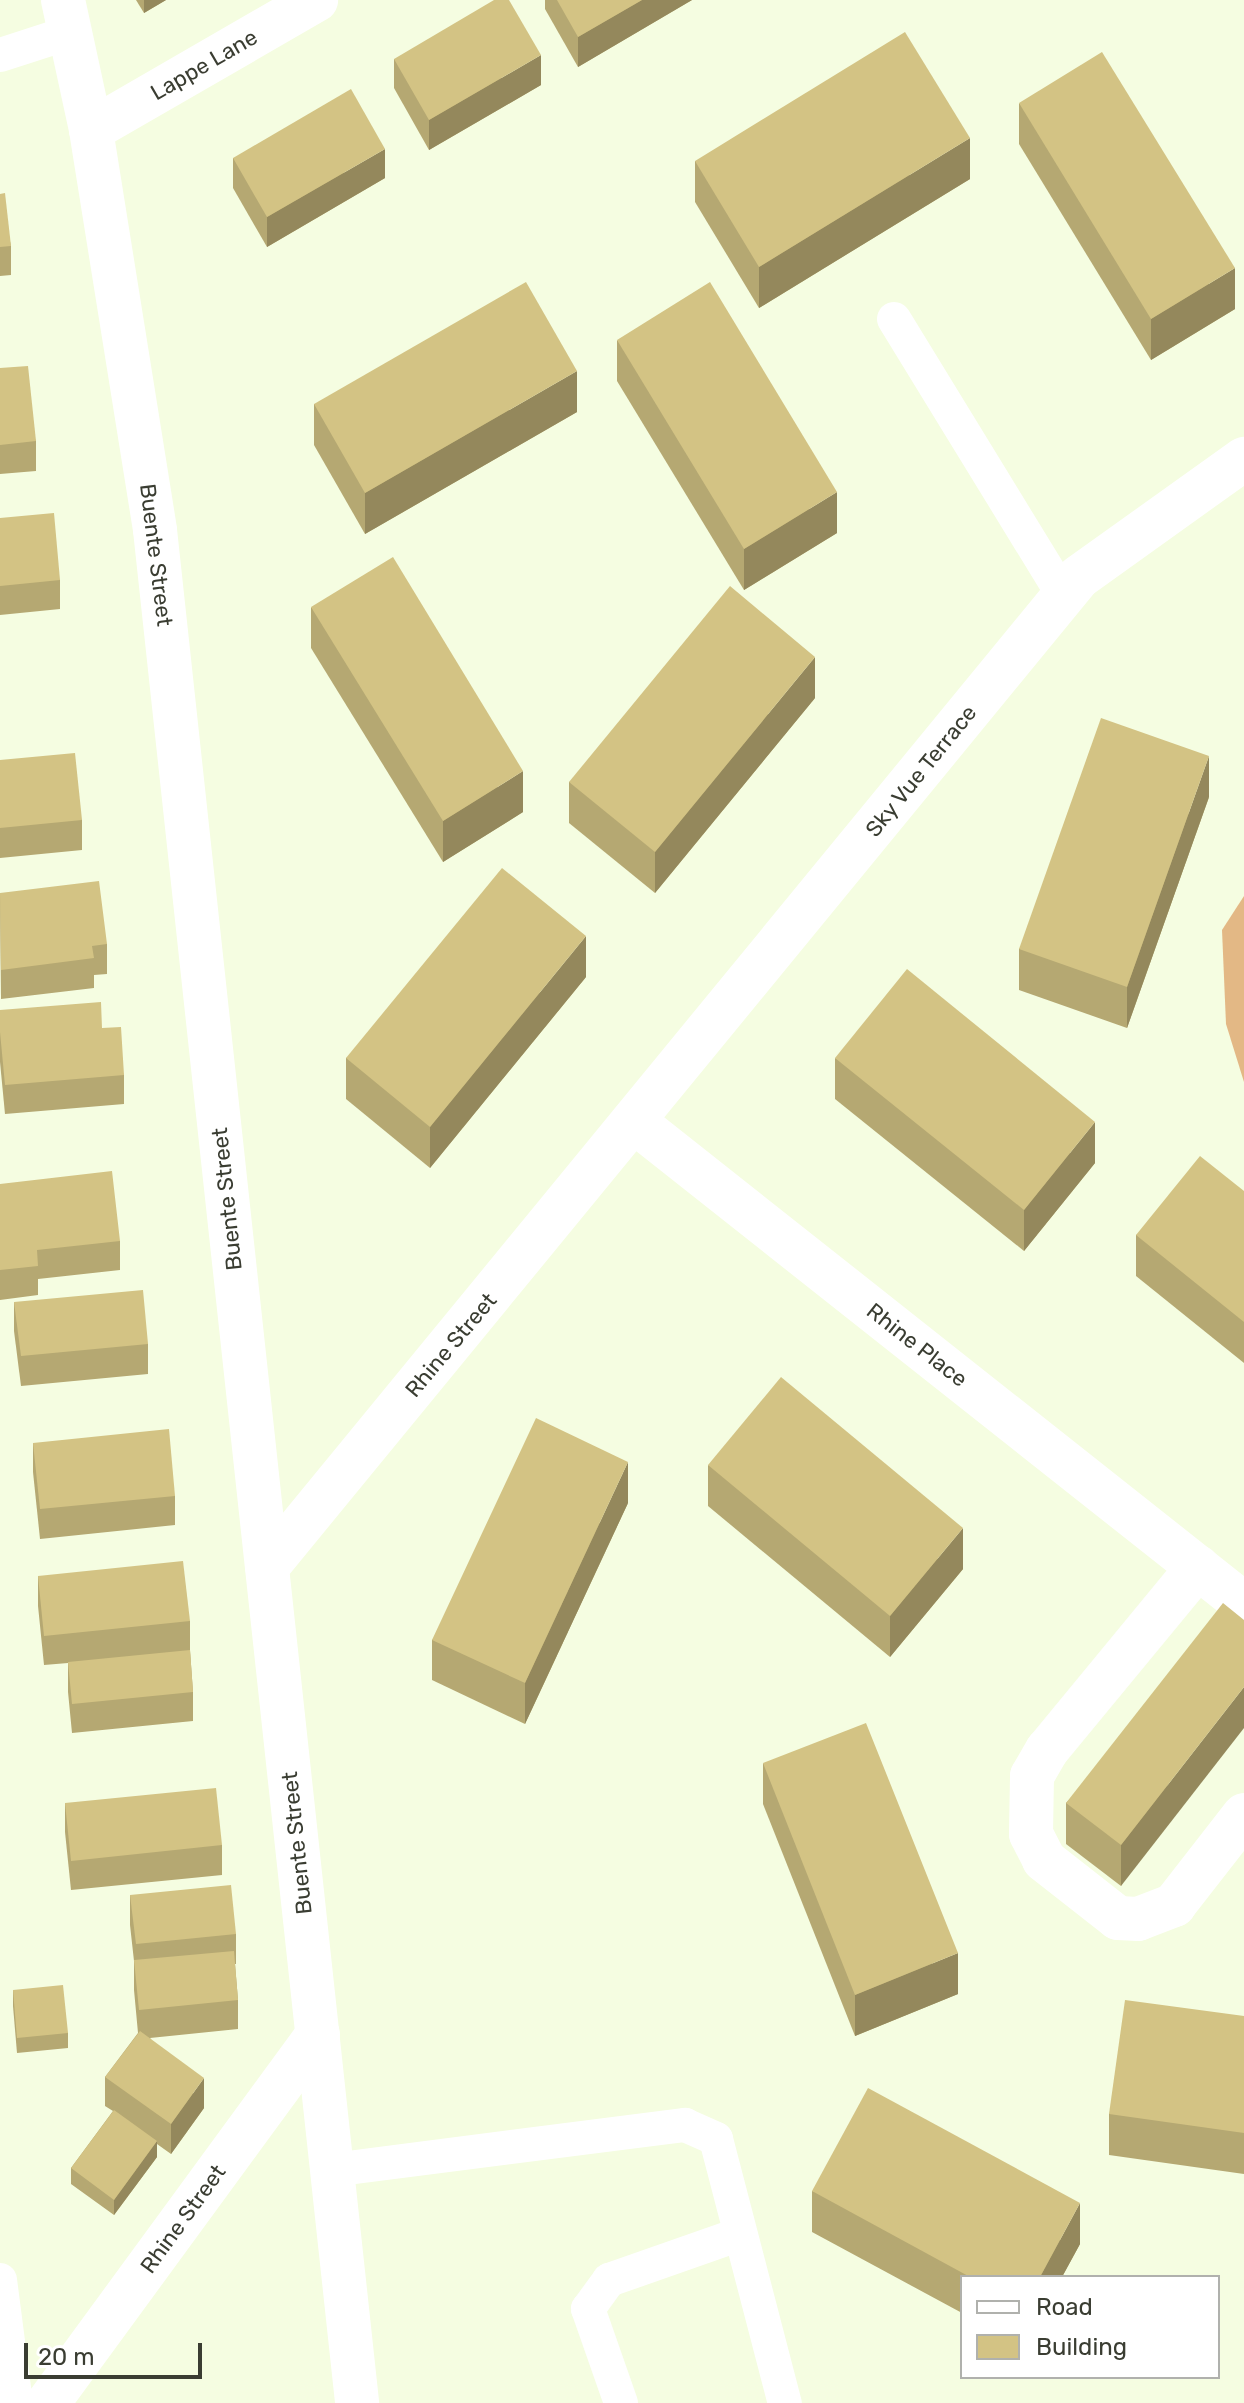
<!DOCTYPE html>
<html>
<head>
<meta charset="utf-8">
<style>
	body { margin:0 }
	#map { position:relative; width:1244px; height:2403px; overflow:hidden; background:#f5fde1; font-family:Rubik,sans-serif }
	div>[style] { position:absolute }
	.forest>* { inset:0; background:#e3b885 }
	.lane>* { height:34px; margin:-17px; padding:0 17px; transform-origin:17px; border-radius:17px; background:#fff }
	.street>* { height:44px; margin:-22px; padding:0 22px; transform-origin:22px; border-radius:22px; background:#fff }
	.wall>* { inset:0; background:#b5a872 }
	.shaded-wall>* { inset:0; background:#94885c }
	.building>* { inset:0; background:#d3c384 }
	span { translate:-50% -50%; white-space:nowrap; text-align:center; line-height:1.15; -webkit-text-stroke:8px #fff; paint-order:stroke }
	.street-label { font-size:22px; color:#3a3d32 }
	.legend { position:absolute; left:960px; top:2275px; width:260px; height:104px; box-sizing:border-box; background:#fff; border:2px solid #b0b1ad; margin:0; padding:10px 14px; list-style:none; font-size:24px; color:#3a3d32 }
	.legend li { display:flex; align-items:center; gap:16px; height:40px }
	.legend b { width:40px; border:2px solid #b0b1ad }
	.scale { position:absolute; left:24px; top:2343px; width:178px; height:36px; box-sizing:border-box; border:4px solid #3a3d32; border-top:0; padding-left:10px; font-size:24px; line-height:28px; white-space:nowrap; color:#3a3d32; -webkit-text-stroke:6px #fff; paint-order:stroke }
</style>
</head>
<body>
<div id="map">
	<div class="forest">
		<div style="clip-path:polygon(1244px 896px,1244px 1082px,1226px 1024px,1222px 930px)"></div>
	</div>
	<div class="lane">
		<div style="left:0;top:55px;width:75px;rotate:-17.9deg"></div>
		<div style="left:894px;top:319px;width:325px;rotate:58.5deg"></div>
		<div style="left:332px;top:2170px;width:356px;rotate:-7.3deg"></div>
		<div style="left:685px;top:2125px;width:34px;rotate:24deg"></div>
		<div style="left:716px;top:2139px;width:273px;rotate:75.4deg"></div>
		<div style="left:0;top:2280px;width:124px;rotate:82.6deg"></div>
		<div style="left:621px;top:2403px;width:100px;rotate:-109.3deg"></div>
		<div style="left:588px;top:2309px;width:36px;rotate:-54deg"></div>
		<div style="left:609px;top:2280px;width:139px;rotate:-19.3deg"></div>
	</div>
	<div class="street">
		<div style="left:63px;top:0;width:133px;rotate:77.8deg"></div>
		<div style="left:91px;top:130px;width:405px;rotate:80.9deg"></div>
		<div style="left:155px;top:530px;width:1884px;rotate:83.84deg"></div>
		<div style="left:91px;top:130px;width:260px;rotate:-30deg"></div>
		<div style="left:636px;top:1123px;width:775px;rotate:38.35deg"></div>
		<div style="left:267px;top:1567px;width:1280px;rotate:-50.64deg"></div>
		<div style="left:1079px;top:577px;width:203px;rotate:-35.6deg"></div>
		<div style="left:1198px;top:1567px;width:237px;rotate:129.5deg"></div>
		<div style="left:1047px;top:1750px;width:30px;rotate:120deg"></div>
		<div style="left:1032px;top:1776px;width:58px;rotate:91deg"></div>
		<div style="left:1031px;top:1834px;width:29px;rotate:63deg"></div>
		<div style="left:1044px;top:1860px;width:94px;rotate:38.1deg"></div>
		<div style="left:1118px;top:1918px;width:20px;rotate:3deg"></div>
		<div style="left:1138px;top:1919px;width:39px;rotate:-21deg"></div>
		<div style="left:1174px;top:1905px;width:114px;rotate:-52.1deg"></div>
		<div style="left:48px;top:2403px;width:457px;rotate:-53.8deg"></div>
	</div>
	<div class="wall">
		<div style="clip-path:polygon(136px 0,166px 0,144px 13px)"></div>
		<div style="clip-path:polygon(545px 0,692px 0,578px 67px,545px 9px)"></div>
		<div style="clip-path:polygon(394px 59px,541px 85px,429px 150px,394px 88px)"></div>
		<div style="clip-path:polygon(1019px 103px,1235px 309px,1151px 360px,1019px 144px)"></div>
		<div style="clip-path:polygon(233px 158px,385px 178px,267px 247px,233px 188px)"></div>
		<div style="clip-path:polygon(695px 161px,970px 179px,759px 308px,695px 202px)"></div>
		<div style="clip-path:polygon(0 194px,11px 246px,11px 275px,0 276px)"></div>
		<div style="clip-path:polygon(617px 340px,837px 533px,744px 590px,617px 381px)"></div>
		<div style="clip-path:polygon(0 368px,36px 441px,36px 471px,0 474px)"></div>
		<div style="clip-path:polygon(314px 404px,577px 412px,365px 534px,314px 445px)"></div>
		<div style="clip-path:polygon(0 518px,60px 580px,60px 609px,0 615px)"></div>
		<div style="clip-path:polygon(311px 607px,523px 812px,443px 862px,311px 648px)"></div>
		<div style="clip-path:polygon(815px 698px,655px 893px,569px 823px,569px 782px)"></div>
		<div style="clip-path:polygon(0 760px,82px 820px,82px 850px,0 858px)"></div>
		<div style="clip-path:polygon(1209px 797px,1127px 1028px,1019px 990px,1019px 949px)"></div>
		<div style="clip-path:polygon(0 893px,107px 944px,107px 974px,94px 975px,94px 988px,1px 999px)"></div>
		<div style="clip-path:polygon(586px 977px,430px 1168px,346px 1099px,346px 1058px)"></div>
		<div style="clip-path:polygon(0 1010px,102px 1028px,124px 1075px,124px 1104px,5px 1114px,0 1062px)"></div>
		<div style="clip-path:polygon(835px 1058px,1095px 1163px,1024px 1251px,835px 1099px)"></div>
		<div style="clip-path:polygon(0 1184px,120px 1241px,120px 1270px,38px 1279px,38px 1295px,0 1300px)"></div>
		<div style="clip-path:polygon(1244px 1191px,1244px 1363px,1136px 1276px,1136px 1235px)"></div>
		<div style="clip-path:polygon(14px 1302px,148px 1344px,148px 1374px,21px 1386px,14px 1331px)"></div>
		<div style="clip-path:polygon(33px 1443px,175px 1496px,175px 1525px,40px 1539px,33px 1472px)"></div>
		<div style="clip-path:polygon(708px 1465px,963px 1569px,890px 1657px,708px 1506px)"></div>
		<div style="clip-path:polygon(628px 1503px,525px 1724px,432px 1680px,432px 1640px)"></div>
		<div style="clip-path:polygon(38px 1576px,190px 1621px,190px 1650px,193px 1692px,193px 1721px,72px 1733px,68px 1692px,68px 1663px,44px 1665px,38px 1606px)"></div>
		<div style="clip-path:polygon(1244px 1620px,1121px 1886px,1066px 1844px,1066px 1803px)"></div>
		<div style="clip-path:polygon(763px 1763px,958px 1994px,855px 2036px,763px 1804px)"></div>
		<div style="clip-path:polygon(65px 1803px,222px 1845px,222px 1875px,71px 1890px,65px 1832px)"></div>
		<div style="clip-path:polygon(130px 1895px,236px 1934px,236px 1964px,235px 1964px,238px 2000px,238px 2029px,150px 2038px,204px 2108px,171px 2154px,157px 2144px,157px 2157px,114px 2215px,71px 2184px,71px 2168px,113px 2111px,105px 2106px,105px 2077px,138px 2033px,134px 1990px,134px 1961px,130px 1925px)"></div>
		<div style="clip-path:polygon(13px 1990px,68px 2033px,68px 2048px,17px 2053px,13px 2006px)"></div>
		<div style="clip-path:polygon(1244px 2016px,1244px 2174px,1109px 2155px,1109px 2114px)"></div>
		<div style="clip-path:polygon(812px 2191px,1080px 2244px,1062px 2277px,962px 2277px,962px 2313px,812px 2232px)"></div>
	</div>
	<div class="shaded-wall">
		<div style="clip-path:polygon(144px 0,166px 0,144px 13px)"></div>
		<div style="clip-path:polygon(642px 0,692px 0,578px 67px,578px 37px)"></div>
		<div style="clip-path:polygon(541px 55px,541px 85px,429px 150px,429px 120px)"></div>
		<div style="clip-path:polygon(970px 138px,970px 179px,759px 308px,759px 267px)"></div>
		<div style="clip-path:polygon(385px 149px,385px 178px,267px 247px,267px 217px)"></div>
		<div style="clip-path:polygon(1235px 268px,1235px 309px,1151px 360px,1151px 319px)"></div>
		<div style="clip-path:polygon(577px 371px,577px 412px,365px 534px,365px 493px)"></div>
		<div style="clip-path:polygon(837px 492px,837px 533px,744px 590px,744px 549px)"></div>
		<div style="clip-path:polygon(815px 657px,815px 698px,655px 893px,655px 852px)"></div>
		<div style="clip-path:polygon(1209px 756px,1209px 797px,1127px 1028px,1127px 987px)"></div>
		<div style="clip-path:polygon(523px 771px,523px 812px,443px 862px,443px 821px)"></div>
		<div style="clip-path:polygon(586px 936px,586px 977px,430px 1168px,430px 1127px)"></div>
		<div style="clip-path:polygon(1095px 1122px,1095px 1163px,1024px 1251px,1024px 1210px)"></div>
		<div style="clip-path:polygon(628px 1462px,628px 1503px,525px 1724px,525px 1683px)"></div>
		<div style="clip-path:polygon(963px 1528px,963px 1569px,890px 1657px,890px 1616px)"></div>
		<div style="clip-path:polygon(1244px 1687px,1244px 1728px,1121px 1886px,1121px 1845px)"></div>
		<div style="clip-path:polygon(958px 1953px,958px 1994px,855px 2036px,855px 1995px)"></div>
		<div style="clip-path:polygon(204px 2078px,204px 2108px,171px 2154px,171px 2124px)"></div>
		<div style="clip-path:polygon(157px 2141px,157px 2157px,114px 2215px,114px 2200px)"></div>
		<div style="clip-path:polygon(1080px 2203px,1080px 2244px,1062px 2277px,1040px 2277px)"></div>
	</div>
	<div class="building">
		<div style="clip-path:polygon(494px 0,509px 0,541px 55px,429px 120px,394px 59px)"></div>
		<div style="clip-path:polygon(557px 0,642px 0,578px 37px)"></div>
		<div style="clip-path:polygon(905px 32px,970px 138px,759px 267px,695px 161px)"></div>
		<div style="clip-path:polygon(1102px 52px,1235px 268px,1151px 319px,1019px 103px)"></div>
		<div style="clip-path:polygon(351px 89px,385px 149px,267px 217px,233px 158px)"></div>
		<div style="clip-path:polygon(5px 193px,11px 246px,0 247px,0 194px)"></div>
		<div style="clip-path:polygon(526px 282px,577px 371px,365px 493px,314px 404px)"></div>
		<div style="clip-path:polygon(710px 282px,837px 492px,744px 549px,617px 340px)"></div>
		<div style="clip-path:polygon(28px 366px,36px 441px,0 445px,0 368px)"></div>
		<div style="clip-path:polygon(54px 513px,60px 580px,0 586px,0 518px)"></div>
		<div style="clip-path:polygon(393px 557px,523px 771px,443px 821px,311px 607px)"></div>
		<div style="clip-path:polygon(730px 586px,815px 657px,655px 852px,569px 782px)"></div>
		<div style="clip-path:polygon(1101px 718px,1209px 756px,1127px 987px,1019px 949px)"></div>
		<div style="clip-path:polygon(75px 753px,82px 820px,0 828px,0 760px)"></div>
		<div style="clip-path:polygon(502px 868px,586px 936px,430px 1127px,346px 1058px)"></div>
		<div style="clip-path:polygon(99px 881px,107px 944px,92px 946px,94px 958px,1px 970px,0 893px)"></div>
		<div style="clip-path:polygon(907px 969px,1095px 1122px,1024px 1210px,835px 1058px)"></div>
		<div style="clip-path:polygon(101px 1002px,102px 1028px,121px 1027px,124px 1075px,5px 1085px,0 1032px,0 1010px)"></div>
		<div style="clip-path:polygon(1200px 1156px,1244px 1191px,1244px 1322px,1136px 1235px)"></div>
		<div style="clip-path:polygon(112px 1171px,120px 1241px,37px 1250px,38px 1266px,0 1270px,0 1184px)"></div>
		<div style="clip-path:polygon(143px 1290px,148px 1344px,21px 1356px,14px 1302px)"></div>
		<div style="clip-path:polygon(781px 1377px,963px 1528px,890px 1616px,708px 1465px)"></div>
		<div style="clip-path:polygon(536px 1418px,628px 1462px,525px 1683px,432px 1640px)"></div>
		<div style="clip-path:polygon(169px 1429px,175px 1496px,40px 1509px,33px 1443px)"></div>
		<div style="clip-path:polygon(183px 1561px,190px 1621px,44px 1636px,38px 1576px)"></div>
		<div style="clip-path:polygon(1223px 1603px,1244px 1620px,1244px 1687px,1121px 1845px,1066px 1803px)"></div>
		<div style="clip-path:polygon(190px 1650px,193px 1692px,72px 1704px,68px 1662px)"></div>
		<div style="clip-path:polygon(866px 1723px,958px 1953px,855px 1995px,763px 1763px)"></div>
		<div style="clip-path:polygon(216px 1788px,222px 1845px,71px 1861px,65px 1803px)"></div>
		<div style="clip-path:polygon(231px 1885px,236px 1934px,136px 1944px,130px 1895px)"></div>
		<div style="clip-path:polygon(234px 1951px,238px 2000px,139px 2010px,134px 1960px)"></div>
		<div style="clip-path:polygon(63px 1985px,68px 2033px,17px 2038px,13px 1990px)"></div>
		<div style="clip-path:polygon(1125px 2000px,1244px 2016px,1244px 2133px,1109px 2114px)"></div>
		<div style="clip-path:polygon(140px 2031px,204px 2078px,171px 2124px,105px 2077px)"></div>
		<div style="clip-path:polygon(868px 2088px,1080px 2203px,1040px 2277px,970px 2277px,812px 2191px)"></div>
		<div style="clip-path:polygon(114px 2110px,157px 2141px,114px 2200px,71px 2168px)"></div>
	</div>
	<div class="street-label">
		<span style="left:204px;top:65px;rotate:-30deg">Lappe Lane</span>
		<span style="left:156px;top:555px;rotate:83deg">Buente Street</span>
		<span style="left:921px;top:771px;rotate:-51deg">Sky Vue Terrace</span>
		<span style="left:227px;top:1199px;rotate:-96deg">Buente Street</span>
		<span style="left:451px;top:1345px;rotate:-50deg">Rhine Street</span>
		<span style="left:917px;top:1345px;rotate:38deg">Rhine Place</span>
		<span style="left:297px;top:1843px;rotate:-96deg">Buente Street</span>
		<span style="left:183px;top:2219px;rotate:-54deg">Rhine Street</span>
	</div>
	<ul class="legend">
	<li><b style="height:10px;background:#fff"></b>Road</li>
	<li><b style="height:22px;background:#d3c384"></b>Building</li>
	</ul>
	<div class="scale">20 m</div>
</div>
</body>
</html>
